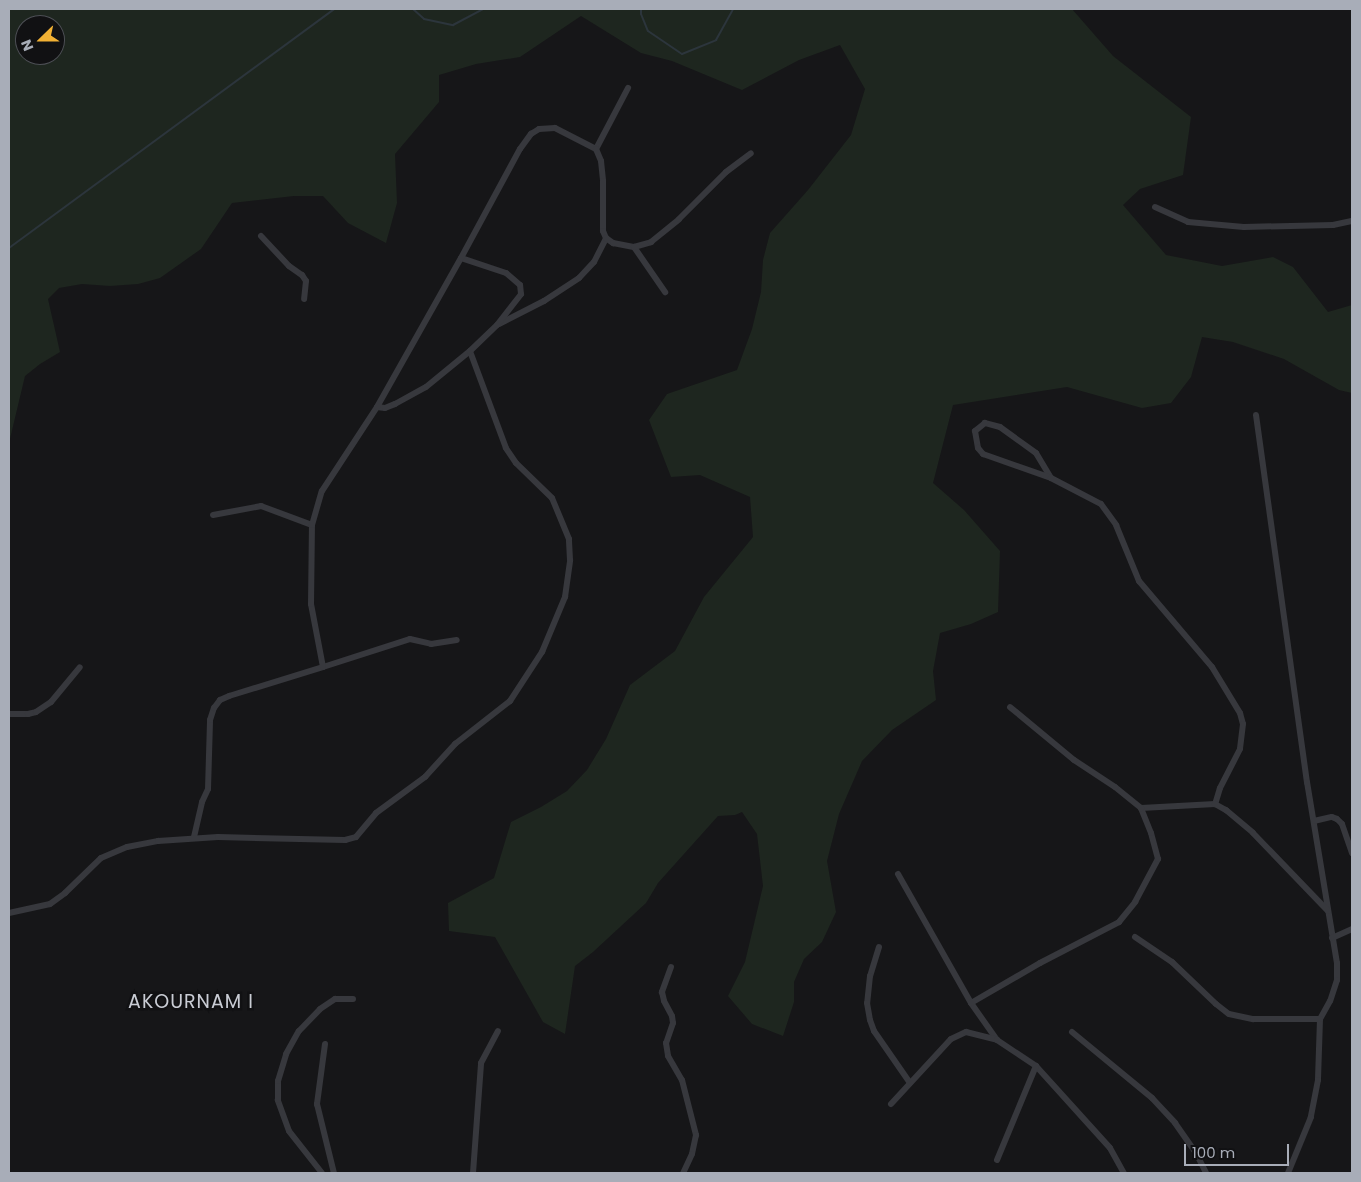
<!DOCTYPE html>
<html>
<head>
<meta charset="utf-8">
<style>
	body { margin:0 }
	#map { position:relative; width:1361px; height:1182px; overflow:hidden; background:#161618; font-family:Poppins,sans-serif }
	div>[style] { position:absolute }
	.green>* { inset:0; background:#1e261f }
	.stream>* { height:2px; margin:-1px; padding:0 1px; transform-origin:1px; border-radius:1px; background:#2c353c }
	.minor>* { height:6px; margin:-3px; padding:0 3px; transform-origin:3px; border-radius:3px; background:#37383d }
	span { translate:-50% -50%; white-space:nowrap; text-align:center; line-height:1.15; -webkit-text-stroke:5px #111113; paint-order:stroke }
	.quarter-label { font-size:19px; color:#c9ccd4; letter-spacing:1px }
	.frame { position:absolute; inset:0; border:10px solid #a8adb8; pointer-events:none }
	.north { position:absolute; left:15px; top:15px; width:50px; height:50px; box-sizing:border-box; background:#111113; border:1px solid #4d4f55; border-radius:50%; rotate:248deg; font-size:14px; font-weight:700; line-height:20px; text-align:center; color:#a8adb8 }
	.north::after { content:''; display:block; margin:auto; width:18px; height:22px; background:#f2b134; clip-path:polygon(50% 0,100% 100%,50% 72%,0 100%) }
	.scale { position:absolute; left:1184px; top:1144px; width:105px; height:22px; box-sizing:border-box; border:2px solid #a8adb8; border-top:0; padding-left:6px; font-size:15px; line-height:18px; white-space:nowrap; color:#a8adb8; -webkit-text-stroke:4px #111113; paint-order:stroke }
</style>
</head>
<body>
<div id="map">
	<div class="green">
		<div style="clip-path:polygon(evenodd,9px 9px,1072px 9px,1113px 56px,1191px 117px,1183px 175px,1140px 189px,1123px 205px,1166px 255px,1222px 266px,1273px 257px,1293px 267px,1328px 312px,1352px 305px,1352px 393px,1339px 390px,1284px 359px,1233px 342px,1202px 337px,1191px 377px,1171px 403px,1142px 408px,1067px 387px,953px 405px,933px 483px,964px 510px,1000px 551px,998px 612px,971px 624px,940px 633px,933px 671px,936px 700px,892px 730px,862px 761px,839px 814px,827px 861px,836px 912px,822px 942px,804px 959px,794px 982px,794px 1002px,783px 1036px,752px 1024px,728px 996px,745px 962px,763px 886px,757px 834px,742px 812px,735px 815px,718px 816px,658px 883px,646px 903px,593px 952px,575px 966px,565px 1034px,543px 1022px,495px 937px,449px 931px,448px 903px,494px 878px,511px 822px,541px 807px,567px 791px,587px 770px,606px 739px,630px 685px,675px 651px,704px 597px,753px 537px,750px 497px,700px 475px,671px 477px,649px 420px,667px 394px,737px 370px,752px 329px,761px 292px,763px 260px,770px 233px,808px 190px,851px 135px,865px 89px,840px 45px,799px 60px,742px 90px,672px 61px,641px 53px,581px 16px,520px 57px,476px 64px,439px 75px,439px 102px,395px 154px,397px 203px,386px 243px,348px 223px,323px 196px,294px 196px,232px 203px,201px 249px,160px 278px,138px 284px,110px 286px,82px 284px,59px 288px,48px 299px,60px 352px,40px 364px,25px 376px,9px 443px,9px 9px,25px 25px,55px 25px,55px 55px,25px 55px,25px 25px)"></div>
	</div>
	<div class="stream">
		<div style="left:413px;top:9px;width:15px;rotate:42deg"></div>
		<div style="left:424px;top:19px;width:30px;rotate:12deg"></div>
		<div style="left:453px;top:25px;width:34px;rotate:-28deg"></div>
		<div style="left:641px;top:9px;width:5px;rotate:90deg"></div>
		<div style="left:641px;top:14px;width:18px;rotate:68deg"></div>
		<div style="left:648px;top:31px;width:41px;rotate:34.1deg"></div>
		<div style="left:682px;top:54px;width:37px;rotate:-22deg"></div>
		<div style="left:716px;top:40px;width:35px;rotate:-61deg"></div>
		<div style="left:9px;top:248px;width:403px;rotate:-36.3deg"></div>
	</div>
	<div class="minor">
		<div style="left:596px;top:149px;width:69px;rotate:-62.3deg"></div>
		<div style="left:1155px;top:207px;width:36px;rotate:24deg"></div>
		<div style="left:1188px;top:222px;width:56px;rotate:5.1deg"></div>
		<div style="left:1244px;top:227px;width:89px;rotate:-1.3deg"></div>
		<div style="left:1333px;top:225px;width:19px;rotate:-12deg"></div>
		<div style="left:261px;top:236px;width:41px;rotate:47deg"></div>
		<div style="left:289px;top:266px;width:16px;rotate:35deg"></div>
		<div style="left:302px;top:275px;width:7px;rotate:56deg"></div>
		<div style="left:306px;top:281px;width:18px;rotate:96deg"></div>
		<div style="left:634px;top:247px;width:55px;rotate:55.4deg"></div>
		<div style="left:499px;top:324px;width:51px;rotate:-27.1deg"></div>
		<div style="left:544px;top:301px;width:42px;rotate:-33.3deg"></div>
		<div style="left:579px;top:278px;width:22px;rotate:-47deg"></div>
		<div style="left:594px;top:262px;width:27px;rotate:-63deg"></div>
		<div style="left:377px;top:407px;width:8px;rotate:7deg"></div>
		<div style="left:385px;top:408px;width:11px;rotate:-22deg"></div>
		<div style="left:395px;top:404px;width:35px;rotate:-29deg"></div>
		<div style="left:426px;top:387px;width:57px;rotate:-39.3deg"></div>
		<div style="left:1256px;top:415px;width:371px;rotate:82.1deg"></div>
		<div style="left:1307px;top:782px;width:183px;rotate:80.6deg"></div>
		<div style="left:1337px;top:963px;width:17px;rotate:90deg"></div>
		<div style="left:1337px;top:980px;width:22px;rotate:108deg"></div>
		<div style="left:1330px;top:1001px;width:21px;rotate:119deg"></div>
		<div style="left:1320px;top:1019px;width:61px;rotate:91.9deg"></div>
		<div style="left:1318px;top:1080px;width:38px;rotate:101deg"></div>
		<div style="left:1311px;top:1117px;width:61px;rotate:112.3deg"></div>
		<div style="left:1051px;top:478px;width:29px;rotate:-121deg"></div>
		<div style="left:1036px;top:453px;width:44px;rotate:-144.2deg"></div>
		<div style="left:1000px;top:427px;width:16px;rotate:-165deg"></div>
		<div style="left:985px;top:423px;width:13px;rotate:141deg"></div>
		<div style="left:975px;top:431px;width:17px;rotate:80deg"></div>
		<div style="left:978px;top:448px;width:8px;rotate:50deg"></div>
		<div style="left:983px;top:454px;width:72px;rotate:19.4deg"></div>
		<div style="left:1051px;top:478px;width:56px;rotate:27.5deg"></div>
		<div style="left:1101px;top:504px;width:26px;rotate:54deg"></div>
		<div style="left:1116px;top:525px;width:61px;rotate:67.7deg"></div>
		<div style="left:1139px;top:581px;width:113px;rotate:49.7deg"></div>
		<div style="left:1212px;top:667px;width:54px;rotate:58.7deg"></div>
		<div style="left:1240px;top:713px;width:11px;rotate:75deg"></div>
		<div style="left:1243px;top:724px;width:25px;rotate:97deg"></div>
		<div style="left:1240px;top:749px;width:44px;rotate:117.1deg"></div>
		<div style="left:1220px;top:788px;width:17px;rotate:107deg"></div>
		<div style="left:213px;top:515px;width:49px;rotate:-10.6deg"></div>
		<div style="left:261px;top:506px;width:54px;rotate:20.4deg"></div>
		<div style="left:323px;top:667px;width:91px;rotate:-17.8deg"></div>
		<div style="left:410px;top:639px;width:22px;rotate:13deg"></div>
		<div style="left:431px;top:644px;width:26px;rotate:-9deg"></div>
		<div style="left:9px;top:714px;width:19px"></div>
		<div style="left:28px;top:714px;width:8px;rotate:-14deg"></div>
		<div style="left:36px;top:712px;width:18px;rotate:-34deg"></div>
		<div style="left:51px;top:702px;width:45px;rotate:-50.4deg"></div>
		<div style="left:1141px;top:808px;width:74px;rotate:-3.1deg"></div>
		<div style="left:1215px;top:804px;width:13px;rotate:29deg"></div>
		<div style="left:1226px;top:810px;width:35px;rotate:40deg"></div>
		<div style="left:1253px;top:833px;width:108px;rotate:46.1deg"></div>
		<div style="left:1314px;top:821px;width:18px;rotate:-13deg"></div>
		<div style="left:1332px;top:817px;width:5px;rotate:22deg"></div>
		<div style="left:1337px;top:819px;width:7px;rotate:45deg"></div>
		<div style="left:1342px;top:824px;width:31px;rotate:71deg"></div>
		<div style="left:194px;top:837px;width:36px;rotate:-77deg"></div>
		<div style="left:202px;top:802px;width:14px;rotate:-65deg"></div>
		<div style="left:208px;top:789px;width:69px;rotate:-88.3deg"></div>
		<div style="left:210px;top:720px;width:13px;rotate:-72deg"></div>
		<div style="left:214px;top:708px;width:10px;rotate:-53deg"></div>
		<div style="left:220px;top:700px;width:10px;rotate:-24deg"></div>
		<div style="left:229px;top:696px;width:98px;rotate:-17.1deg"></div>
		<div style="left:323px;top:667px;width:64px;rotate:-100.8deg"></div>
		<div style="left:311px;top:604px;width:79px;rotate:-89.3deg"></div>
		<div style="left:312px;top:525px;width:35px;rotate:-74deg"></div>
		<div style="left:322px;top:491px;width:100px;rotate:-56.8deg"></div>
		<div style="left:377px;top:407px;width:171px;rotate:-60.6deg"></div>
		<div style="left:898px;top:874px;width:148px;rotate:60.5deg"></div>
		<div style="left:971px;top:1003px;width:45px;rotate:54.9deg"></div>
		<div style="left:9px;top:913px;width:42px;rotate:-12.4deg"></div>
		<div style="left:50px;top:904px;width:19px;rotate:-36deg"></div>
		<div style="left:65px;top:893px;width:50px;rotate:-44.2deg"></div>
		<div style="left:101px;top:858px;width:28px;rotate:-23deg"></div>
		<div style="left:127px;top:847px;width:32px;rotate:-11deg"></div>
		<div style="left:158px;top:841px;width:60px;rotate:-3.8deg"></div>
		<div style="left:218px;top:837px;width:127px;rotate:1.4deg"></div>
		<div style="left:345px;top:840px;width:11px;rotate:-15deg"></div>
		<div style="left:356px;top:837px;width:31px;rotate:-50deg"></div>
		<div style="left:376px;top:813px;width:61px;rotate:-36.3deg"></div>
		<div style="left:425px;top:777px;width:45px;rotate:-47.7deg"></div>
		<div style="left:455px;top:744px;width:70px;rotate:-38deg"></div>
		<div style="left:510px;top:701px;width:59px;rotate:-56.9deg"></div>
		<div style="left:542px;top:652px;width:60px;rotate:-67.3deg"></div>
		<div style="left:565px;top:597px;width:37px;rotate:-82deg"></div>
		<div style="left:570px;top:560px;width:21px;rotate:-93deg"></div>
		<div style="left:569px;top:539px;width:44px;rotate:-112.5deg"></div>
		<div style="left:552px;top:498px;width:50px;rotate:-135.8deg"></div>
		<div style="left:516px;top:463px;width:18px;rotate:-124deg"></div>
		<div style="left:506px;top:448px;width:103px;rotate:-110.4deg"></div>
		<div style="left:470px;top:351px;width:37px;rotate:-44deg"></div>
		<div style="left:497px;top:325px;width:39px;rotate:-52deg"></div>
		<div style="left:521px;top:294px;width:9px;rotate:-96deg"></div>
		<div style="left:520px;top:285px;width:18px;rotate:-139deg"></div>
		<div style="left:506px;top:273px;width:47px;rotate:-161.6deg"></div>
		<div style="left:461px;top:258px;width:124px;rotate:-61.6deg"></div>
		<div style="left:520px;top:149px;width:19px;rotate:-54deg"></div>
		<div style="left:531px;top:134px;width:9px;rotate:-32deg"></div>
		<div style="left:539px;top:129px;width:16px;rotate:-4deg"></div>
		<div style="left:555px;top:128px;width:46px;rotate:27.1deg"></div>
		<div style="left:596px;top:149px;width:13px;rotate:67deg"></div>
		<div style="left:601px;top:161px;width:20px;rotate:84deg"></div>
		<div style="left:603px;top:181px;width:50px;rotate:90deg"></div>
		<div style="left:603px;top:231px;width:8px;rotate:67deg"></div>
		<div style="left:606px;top:238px;width:9px;rotate:36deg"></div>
		<div style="left:613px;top:243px;width:21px;rotate:11deg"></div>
		<div style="left:634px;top:247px;width:18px;rotate:-16deg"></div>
		<div style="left:651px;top:242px;width:36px;rotate:-39deg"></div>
		<div style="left:679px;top:219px;width:66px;rotate:-45deg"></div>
		<div style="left:726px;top:172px;width:31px;rotate:-37deg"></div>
		<div style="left:1135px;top:937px;width:45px;rotate:34deg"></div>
		<div style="left:1172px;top:962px;width:61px;rotate:43.7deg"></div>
		<div style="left:1216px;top:1004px;width:16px;rotate:38deg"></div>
		<div style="left:1229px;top:1014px;width:25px;rotate:12deg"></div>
		<div style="left:1253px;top:1019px;width:67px"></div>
		<div style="left:1332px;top:938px;width:22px;rotate:-24deg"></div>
		<div style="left:879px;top:947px;width:30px;rotate:107deg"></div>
		<div style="left:870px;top:976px;width:27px;rotate:96deg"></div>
		<div style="left:867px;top:1003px;width:17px;rotate:80deg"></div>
		<div style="left:870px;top:1020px;width:12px;rotate:70deg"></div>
		<div style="left:874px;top:1031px;width:63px;rotate:55.3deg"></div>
		<div style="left:671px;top:967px;width:27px;rotate:110deg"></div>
		<div style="left:662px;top:992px;width:9px;rotate:77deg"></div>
		<div style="left:664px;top:1001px;width:17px;rotate:62deg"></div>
		<div style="left:672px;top:1016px;width:7px;rotate:82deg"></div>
		<div style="left:673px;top:1023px;width:21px;rotate:109deg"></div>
		<div style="left:666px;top:1043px;width:13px;rotate:81deg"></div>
		<div style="left:668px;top:1056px;width:28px;rotate:60deg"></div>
		<div style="left:682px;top:1080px;width:57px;rotate:75.7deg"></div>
		<div style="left:696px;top:1135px;width:19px;rotate:102deg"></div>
		<div style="left:692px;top:1154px;width:21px;rotate:115deg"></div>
		<div style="left:971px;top:1003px;width:80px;rotate:-30.1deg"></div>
		<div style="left:1040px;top:963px;width:89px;rotate:-27.4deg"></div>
		<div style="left:1119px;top:922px;width:26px;rotate:-51deg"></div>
		<div style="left:1135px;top:902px;width:49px;rotate:-61.9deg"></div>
		<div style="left:1158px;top:859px;width:27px;rotate:-105deg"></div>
		<div style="left:1151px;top:833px;width:27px;rotate:-112deg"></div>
		<div style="left:1141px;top:808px;width:33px;rotate:-141deg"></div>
		<div style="left:1115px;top:787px;width:49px;rotate:-146.6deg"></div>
		<div style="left:1074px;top:760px;width:83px;rotate:-140.4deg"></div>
		<div style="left:1072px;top:1032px;width:104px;rotate:39.5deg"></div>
		<div style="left:1152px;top:1098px;width:34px;rotate:47deg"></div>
		<div style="left:1175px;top:1123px;width:39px;rotate:55deg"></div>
		<div style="left:1197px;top:1155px;width:20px;rotate:63deg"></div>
		<div style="left:325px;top:1044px;width:61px;rotate:97.6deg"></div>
		<div style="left:317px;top:1104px;width:71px;rotate:76.2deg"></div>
		<div style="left:891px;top:1104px;width:88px;rotate:-47.3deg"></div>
		<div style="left:951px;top:1039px;width:17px;rotate:-25deg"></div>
		<div style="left:966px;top:1032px;width:32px;rotate:14deg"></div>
		<div style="left:997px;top:1040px;width:47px;rotate:33.7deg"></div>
		<div style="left:1036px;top:1066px;width:110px;rotate:47.9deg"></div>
		<div style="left:1110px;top:1148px;width:29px;rotate:61deg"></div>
		<div style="left:997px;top:1160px;width:102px;rotate:-67.5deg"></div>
		<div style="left:322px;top:1173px;width:53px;rotate:-128.2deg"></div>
		<div style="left:289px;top:1131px;width:33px;rotate:-110deg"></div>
		<div style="left:278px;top:1100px;width:19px;rotate:-90deg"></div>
		<div style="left:278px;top:1081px;width:28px;rotate:-73deg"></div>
		<div style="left:286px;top:1054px;width:26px;rotate:-61deg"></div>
		<div style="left:299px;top:1031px;width:30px;rotate:-46deg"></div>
		<div style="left:320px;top:1009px;width:18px;rotate:-34deg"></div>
		<div style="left:335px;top:999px;width:18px"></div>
		<div style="left:473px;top:1173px;width:110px;rotate:-85.8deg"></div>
		<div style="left:481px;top:1063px;width:36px;rotate:-62deg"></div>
	</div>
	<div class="quarter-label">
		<span style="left:191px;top:1002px">AKOURNAM I</span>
	</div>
	<div class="frame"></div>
	<div class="north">N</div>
	<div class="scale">100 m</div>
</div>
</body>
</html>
